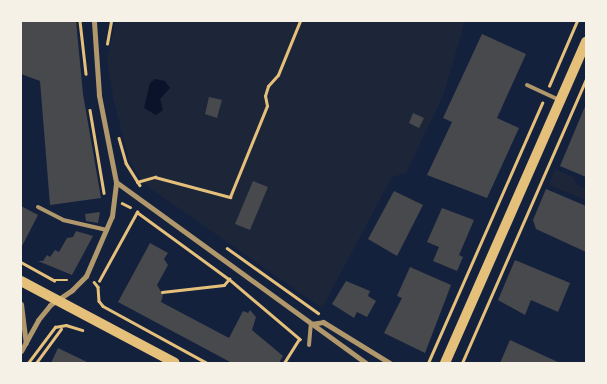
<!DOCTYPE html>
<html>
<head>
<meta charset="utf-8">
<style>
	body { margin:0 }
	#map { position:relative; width:607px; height:384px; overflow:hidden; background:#14213d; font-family:"DM Sans",sans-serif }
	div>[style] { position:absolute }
	.green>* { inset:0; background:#1d2539 }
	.water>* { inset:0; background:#0b132b }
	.building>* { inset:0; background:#48494c }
	.path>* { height:2.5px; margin:-1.25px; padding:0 1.25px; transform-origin:1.25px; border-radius:1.25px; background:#e5c07b }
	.service>* { height:4px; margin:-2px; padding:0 2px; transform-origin:2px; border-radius:2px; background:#b1986c }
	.minor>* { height:5px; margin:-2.5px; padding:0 2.5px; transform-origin:2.5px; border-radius:2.5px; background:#b1986c }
	.secondary>* { height:10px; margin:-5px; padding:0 5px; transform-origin:5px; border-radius:5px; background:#e5c07b }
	span { translate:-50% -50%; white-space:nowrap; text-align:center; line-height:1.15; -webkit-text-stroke:5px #f6f1e7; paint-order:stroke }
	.frame { position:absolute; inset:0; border:22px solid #f6f1e7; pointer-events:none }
</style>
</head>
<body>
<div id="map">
	<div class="green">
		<div style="clip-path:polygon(116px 21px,465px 21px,443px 96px,406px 173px,392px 177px,322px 308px,144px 184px,129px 160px,113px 97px,107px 59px)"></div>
		<div style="clip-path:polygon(555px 169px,574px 178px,576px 184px,586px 189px,586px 200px,549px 185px)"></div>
	</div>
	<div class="water">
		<div style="clip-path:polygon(155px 79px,165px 81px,170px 88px,160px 99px,163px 110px,156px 115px,144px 108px,150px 83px)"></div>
	</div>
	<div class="building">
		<div style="clip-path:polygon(21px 21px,76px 21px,83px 94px,101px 198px,50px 205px,40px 81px,21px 74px)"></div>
		<div style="clip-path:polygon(482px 34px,526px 54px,497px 118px,519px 128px,487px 198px,427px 175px,452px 122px,443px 118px)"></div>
		<div style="clip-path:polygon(209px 97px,222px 100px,217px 118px,205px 114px)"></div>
		<div style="clip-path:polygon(586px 104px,586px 177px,560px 166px)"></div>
		<div style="clip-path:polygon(413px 113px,424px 118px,419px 128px,409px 123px)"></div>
		<div style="clip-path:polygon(253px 181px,268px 187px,250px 230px,235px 224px)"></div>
		<div style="clip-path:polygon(546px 189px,586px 206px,586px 252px,536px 229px,533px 220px)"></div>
		<div style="clip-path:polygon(394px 191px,423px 205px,397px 256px,368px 239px)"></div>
		<div style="clip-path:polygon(21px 206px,38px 215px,21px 248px)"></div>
		<div style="clip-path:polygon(442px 208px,474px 220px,459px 255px,463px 257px,457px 271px,433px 261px,439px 247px,427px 242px)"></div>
		<div style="clip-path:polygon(100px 212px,98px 223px,86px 221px,85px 214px)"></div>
		<div style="clip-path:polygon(76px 231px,93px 236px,72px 275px,38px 261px,43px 261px,47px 255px,50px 257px,55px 250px,59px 252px,67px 238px,73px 237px)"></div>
		<div style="clip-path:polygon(150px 243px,168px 253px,164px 259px,168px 265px,157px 285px,163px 295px,161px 302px,229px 338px,243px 311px,248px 313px,250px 310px,256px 317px,252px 330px,283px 356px,279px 363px,232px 363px,118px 302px)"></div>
		<div style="clip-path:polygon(515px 260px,570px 283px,558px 312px,531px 300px,525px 315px,498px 300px)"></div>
		<div style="clip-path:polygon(410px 267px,451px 285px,425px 353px,384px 333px,402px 298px,397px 296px)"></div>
		<div style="clip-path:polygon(346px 281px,370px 291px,368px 296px,376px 301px,367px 317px,357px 312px,354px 318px,332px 304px)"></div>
		<div style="clip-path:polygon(510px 340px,560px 363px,500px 363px)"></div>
		<div style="clip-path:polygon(58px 348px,89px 363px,51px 363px)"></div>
	</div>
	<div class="path">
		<div style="left:80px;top:21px;width:53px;rotate:83.5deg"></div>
		<div style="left:107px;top:44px;width:23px;rotate:-80deg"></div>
		<div style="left:549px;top:86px;width:71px;rotate:-66.7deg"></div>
		<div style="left:90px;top:110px;width:84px;rotate:80.4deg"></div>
		<div style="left:119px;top:138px;width:26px;rotate:74deg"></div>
		<div style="left:126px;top:163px;width:26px;rotate:58deg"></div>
		<div style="left:137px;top:182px;width:19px;rotate:-16deg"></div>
		<div style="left:155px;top:177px;width:78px;rotate:14.9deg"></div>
		<div style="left:230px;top:197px;width:98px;rotate:-67.9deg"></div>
		<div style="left:267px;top:106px;width:10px;rotate:-101deg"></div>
		<div style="left:265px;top:96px;width:10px;rotate:-73deg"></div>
		<div style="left:268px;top:86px;width:15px;rotate:-48deg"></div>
		<div style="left:278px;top:75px;width:58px;rotate:-67.8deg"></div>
		<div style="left:122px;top:203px;width:9px;rotate:27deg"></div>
		<div style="left:227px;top:248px;width:112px;rotate:35.5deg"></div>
		<div style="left:21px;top:262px;width:38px;rotate:29deg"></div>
		<div style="left:54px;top:280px;width:13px"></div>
		<div style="left:99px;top:281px;width:79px;rotate:-61.2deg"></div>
		<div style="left:137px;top:212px;width:114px;rotate:36.1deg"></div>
		<div style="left:229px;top:279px;width:93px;rotate:40.2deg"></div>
		<div style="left:94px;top:282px;width:6px;rotate:51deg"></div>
		<div style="left:98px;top:287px;width:14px;rotate:86deg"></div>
		<div style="left:99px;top:301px;width:6px;rotate:51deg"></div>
		<div style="left:103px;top:306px;width:119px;rotate:28.7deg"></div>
		<div style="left:162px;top:292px;width:62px;rotate:-6.4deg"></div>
		<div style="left:224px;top:285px;width:8px;rotate:-50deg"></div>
		<div style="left:28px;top:363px;width:45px;rotate:-53.1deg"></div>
		<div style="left:55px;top:327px;width:11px;rotate:-10deg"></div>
		<div style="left:66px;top:325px;width:17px;rotate:17deg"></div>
		<div style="left:36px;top:363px;width:42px;rotate:-53.7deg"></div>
		<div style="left:284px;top:363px;width:28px;rotate:-58deg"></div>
		<div style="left:428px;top:363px;width:284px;rotate:-66.3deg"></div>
		<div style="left:462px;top:363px;width:310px;rotate:-66.4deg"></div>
	</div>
	<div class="service">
		<div style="left:527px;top:85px;width:35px;rotate:25deg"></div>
		<div style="left:38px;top:207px;width:28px;rotate:27deg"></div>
		<div style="left:63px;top:220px;width:45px;rotate:12.8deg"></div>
		<div style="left:309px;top:345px;width:21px;rotate:-85deg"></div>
	</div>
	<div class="minor">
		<div style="left:116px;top:182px;width:309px;rotate:35.9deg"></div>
		<div style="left:21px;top:304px;width:39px;rotate:83deg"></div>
		<div style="left:311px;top:324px;width:12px;rotate:-9deg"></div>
		<div style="left:323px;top:322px;width:79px;rotate:31.5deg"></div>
		<div style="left:21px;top:351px;width:35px;rotate:-61deg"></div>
		<div style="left:38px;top:320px;width:19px;rotate:-51deg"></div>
		<div style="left:50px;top:305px;width:27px;rotate:-34deg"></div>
		<div style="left:72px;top:290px;width:20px;rotate:-45deg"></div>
		<div style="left:86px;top:276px;width:65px;rotate:-66.6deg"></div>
		<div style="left:112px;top:216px;width:34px;rotate:-83deg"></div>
		<div style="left:116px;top:182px;width:89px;rotate:-101.1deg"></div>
		<div style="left:99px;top:95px;width:74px;rotate:-93.9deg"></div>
	</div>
	<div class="secondary">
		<div style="left:21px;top:281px;width:174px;rotate:28deg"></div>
		<div style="left:445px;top:363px;width:351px;rotate:-66.3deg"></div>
	</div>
	<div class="frame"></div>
</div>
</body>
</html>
